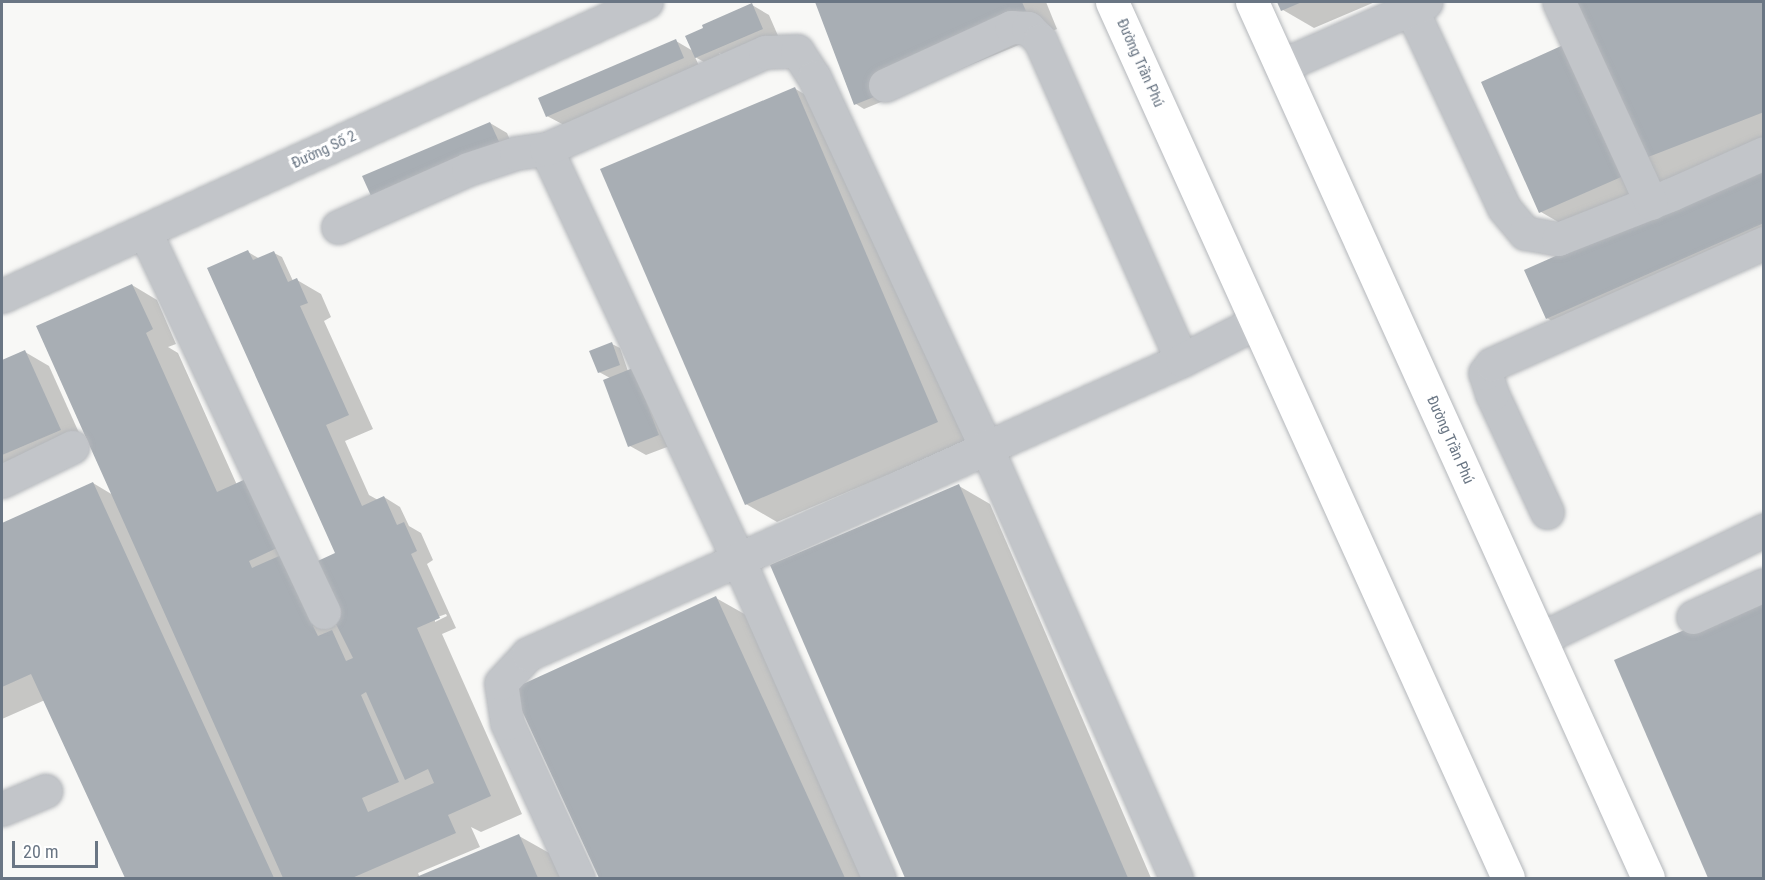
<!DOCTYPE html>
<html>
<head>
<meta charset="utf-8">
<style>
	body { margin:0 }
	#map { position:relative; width:1765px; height:880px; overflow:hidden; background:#f8f8f6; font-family:"Roboto Condensed",sans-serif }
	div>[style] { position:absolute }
	.shadow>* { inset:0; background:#0003 }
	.building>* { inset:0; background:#a8aeb4 }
	.roads { filter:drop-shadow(0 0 2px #b4b7bb) drop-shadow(0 0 2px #b4b7bb) }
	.minor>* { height:33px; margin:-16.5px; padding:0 16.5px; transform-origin:16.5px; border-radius:16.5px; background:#c2c5c9 }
	.major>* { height:33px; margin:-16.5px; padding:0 16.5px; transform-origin:16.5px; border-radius:16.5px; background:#fff }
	span { translate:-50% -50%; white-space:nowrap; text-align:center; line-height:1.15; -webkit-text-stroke:6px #fff; paint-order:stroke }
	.street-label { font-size:15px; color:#6a7684 }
	.frame { position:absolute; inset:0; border:3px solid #6a7684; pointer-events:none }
	.scale { position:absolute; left:12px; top:841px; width:86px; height:27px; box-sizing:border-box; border:3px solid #6a7684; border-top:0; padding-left:8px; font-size:18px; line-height:21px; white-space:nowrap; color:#6a7684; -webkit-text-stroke:4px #fff; paint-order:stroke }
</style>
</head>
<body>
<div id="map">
	<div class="shadow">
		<div style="clip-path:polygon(817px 2px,1046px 2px,1057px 29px,864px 109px,856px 104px,847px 85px)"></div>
		<div style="clip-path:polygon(1279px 2px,1375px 2px,1314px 28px,1283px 10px)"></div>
		<div style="clip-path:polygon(1555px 2px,1764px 2px,1764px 142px,1572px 230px,1541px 212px,1571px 43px)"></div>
		<div style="clip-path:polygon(752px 5px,769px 15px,779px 38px,730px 59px,719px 53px,720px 55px,704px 62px,695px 57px,700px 68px,564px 125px,547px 116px,676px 41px,693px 51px)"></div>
		<div style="clip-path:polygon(794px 88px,826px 107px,969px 440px,777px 522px,746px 504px)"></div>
		<div style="clip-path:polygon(490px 123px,507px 133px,516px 154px,390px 207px)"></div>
		<div style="clip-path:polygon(1764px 160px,1764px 255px,1579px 337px,1547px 318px)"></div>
		<div style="clip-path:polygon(evenodd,248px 252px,260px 259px,274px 253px,282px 257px,293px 281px,297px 280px,321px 294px,331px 317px,324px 321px,373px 429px,345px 441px,369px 495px,378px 500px,384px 497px,400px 507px,409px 526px,421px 533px,433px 560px,427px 564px,456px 628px,442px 634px,522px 814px,481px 832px,471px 827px,480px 847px,418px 873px,420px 878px,519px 836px,551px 854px,561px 878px,126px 878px,45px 700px,2px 719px,2px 525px,93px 483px,113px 495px,132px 285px,157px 300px,176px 344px,168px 347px,178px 353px,237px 485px,310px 566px,337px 554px,248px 252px,446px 614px,447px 616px,435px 622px,435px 618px,446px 614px)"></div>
		<div style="clip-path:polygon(612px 344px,620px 348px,628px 371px,675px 444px,646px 455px,630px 446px,610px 378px,599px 372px)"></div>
		<div style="clip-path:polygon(25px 352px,49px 366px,84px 444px,2px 480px,2px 362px)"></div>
		<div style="clip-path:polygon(959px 486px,990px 504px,1151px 878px,906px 878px,772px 566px)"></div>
		<div style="clip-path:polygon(1764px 597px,1764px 878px,1710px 878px,1616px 661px)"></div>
		<div style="clip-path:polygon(716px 598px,748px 616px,868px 878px,601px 878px,514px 689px)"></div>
	</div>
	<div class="building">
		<div style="clip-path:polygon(815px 2px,1022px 2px,1026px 11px,876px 73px,884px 93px,854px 105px)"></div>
		<div style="clip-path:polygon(1277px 2px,1302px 2px,1281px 11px)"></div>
		<div style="clip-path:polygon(1553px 2px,1764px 2px,1764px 112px,1625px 166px,1628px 174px,1539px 213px,1481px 82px,1570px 42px)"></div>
		<div style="clip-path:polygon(752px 3px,763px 29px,695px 58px,685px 36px,703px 28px,702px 25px)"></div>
		<div style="clip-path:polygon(676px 39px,684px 58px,546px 117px,538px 98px)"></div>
		<div style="clip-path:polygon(795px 87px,938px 422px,745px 505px,600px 169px)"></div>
		<div style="clip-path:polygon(490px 122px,500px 144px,372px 198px,362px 176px)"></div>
		<div style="clip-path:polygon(1764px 158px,1764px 223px,1546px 319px,1524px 270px,1689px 197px)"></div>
		<div style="clip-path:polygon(evenodd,248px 250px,253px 260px,274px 251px,288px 282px,297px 278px,308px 303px,300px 306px,349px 415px,326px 425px,362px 506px,384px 496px,397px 525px,404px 522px,417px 551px,411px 554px,440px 618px,417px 628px,491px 796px,448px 815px,456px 833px,352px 878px,283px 878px,36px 326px,132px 284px,153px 329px,146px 333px,217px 492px,248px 478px,279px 547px,249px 561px,252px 568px,286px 553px,318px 624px,313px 626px,318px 636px,332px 630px,346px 661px,353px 658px,307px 566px,335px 553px,207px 268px,248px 250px,366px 692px,405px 780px,428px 769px,434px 783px,368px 812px,362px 798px,399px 782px,361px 695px,366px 692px)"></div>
		<div style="clip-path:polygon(612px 342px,620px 365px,598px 373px,589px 351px)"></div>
		<div style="clip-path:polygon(25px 350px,61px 430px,2px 455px,2px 360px)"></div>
		<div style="clip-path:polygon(633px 368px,659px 435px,628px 447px,603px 380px)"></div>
		<div style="clip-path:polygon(93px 482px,155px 618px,274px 878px,125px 878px,31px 674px,2px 687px,2px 523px)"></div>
		<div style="clip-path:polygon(959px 484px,1128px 878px,905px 878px,770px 565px)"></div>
		<div style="clip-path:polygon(716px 596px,845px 878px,599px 878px,512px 689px)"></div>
		<div style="clip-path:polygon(1764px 596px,1764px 878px,1708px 878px,1614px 660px)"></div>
		<div style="clip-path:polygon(519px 834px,538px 878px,414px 878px)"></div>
	</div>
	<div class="roads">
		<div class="minor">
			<div style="left:1408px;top:2px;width:227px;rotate:65deg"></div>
			<div style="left:1504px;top:208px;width:33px;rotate:50deg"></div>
			<div style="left:1525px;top:233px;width:34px;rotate:10deg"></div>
			<div style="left:1558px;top:239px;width:123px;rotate:-21.5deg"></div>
			<div style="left:1672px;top:194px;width:101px;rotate:-24deg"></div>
			<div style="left:1559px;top:2px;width:221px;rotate:65.4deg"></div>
			<div style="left:1281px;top:66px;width:158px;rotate:-23.8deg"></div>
			<div style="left:885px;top:85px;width:139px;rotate:-24.7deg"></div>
			<div style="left:1011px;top:27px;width:17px;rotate:3deg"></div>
			<div style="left:1028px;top:28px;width:17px;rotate:45deg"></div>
			<div style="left:1040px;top:40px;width:350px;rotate:66.1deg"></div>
			<div style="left:546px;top:149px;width:453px;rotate:64.9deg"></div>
			<div style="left:738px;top:559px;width:349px;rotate:66.2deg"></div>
			<div style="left:338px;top:227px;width:142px;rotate:-24deg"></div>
			<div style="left:468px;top:169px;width:51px;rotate:-18.4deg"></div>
			<div style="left:516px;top:153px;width:30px;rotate:-8deg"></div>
			<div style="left:546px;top:149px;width:240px;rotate:-23.9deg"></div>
			<div style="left:765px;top:52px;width:32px;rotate:-2deg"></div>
			<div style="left:797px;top:51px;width:31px;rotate:57deg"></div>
			<div style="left:814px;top:77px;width:408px;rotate:65.1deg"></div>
			<div style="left:986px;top:447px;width:471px;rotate:66.2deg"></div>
			<div style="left:145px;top:232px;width:420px;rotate:64.8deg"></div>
			<div style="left:2px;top:296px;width:708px;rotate:-24.54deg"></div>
			<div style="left:2px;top:481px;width:78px;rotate:-25.9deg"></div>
			<div style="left:1547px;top:512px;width:130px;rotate:-115deg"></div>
			<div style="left:1492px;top:394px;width:22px;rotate:-108deg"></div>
			<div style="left:1485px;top:373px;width:11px;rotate:-52deg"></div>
			<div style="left:1492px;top:364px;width:298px;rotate:-24deg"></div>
			<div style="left:1693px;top:617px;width:78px;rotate:-24.3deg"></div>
			<div style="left:1540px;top:639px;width:249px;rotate:-25.9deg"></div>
			<div style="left:2px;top:809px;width:47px;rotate:-22.7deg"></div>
			<div style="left:578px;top:878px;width:170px;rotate:-114.6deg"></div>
			<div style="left:507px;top:723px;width:40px;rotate:-98.5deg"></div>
			<div style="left:501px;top:683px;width:40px;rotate:-47deg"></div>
			<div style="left:528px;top:654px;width:717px;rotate:-24.21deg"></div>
			<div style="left:1182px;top:360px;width:84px;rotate:-26.9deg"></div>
		</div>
		<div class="major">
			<div style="left:1112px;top:2px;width:961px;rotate:65.67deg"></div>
			<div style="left:1252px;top:2px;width:961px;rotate:65.67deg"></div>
		</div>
	</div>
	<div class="street-label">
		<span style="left:1140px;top:63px;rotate:66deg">Đường Trần Phú</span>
		<span style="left:324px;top:150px;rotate:-25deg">Đường Số 2</span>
		<span style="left:1450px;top:440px;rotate:66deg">Đường Trần Phú</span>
	</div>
	<div class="frame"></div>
	<div class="scale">20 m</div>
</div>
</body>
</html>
